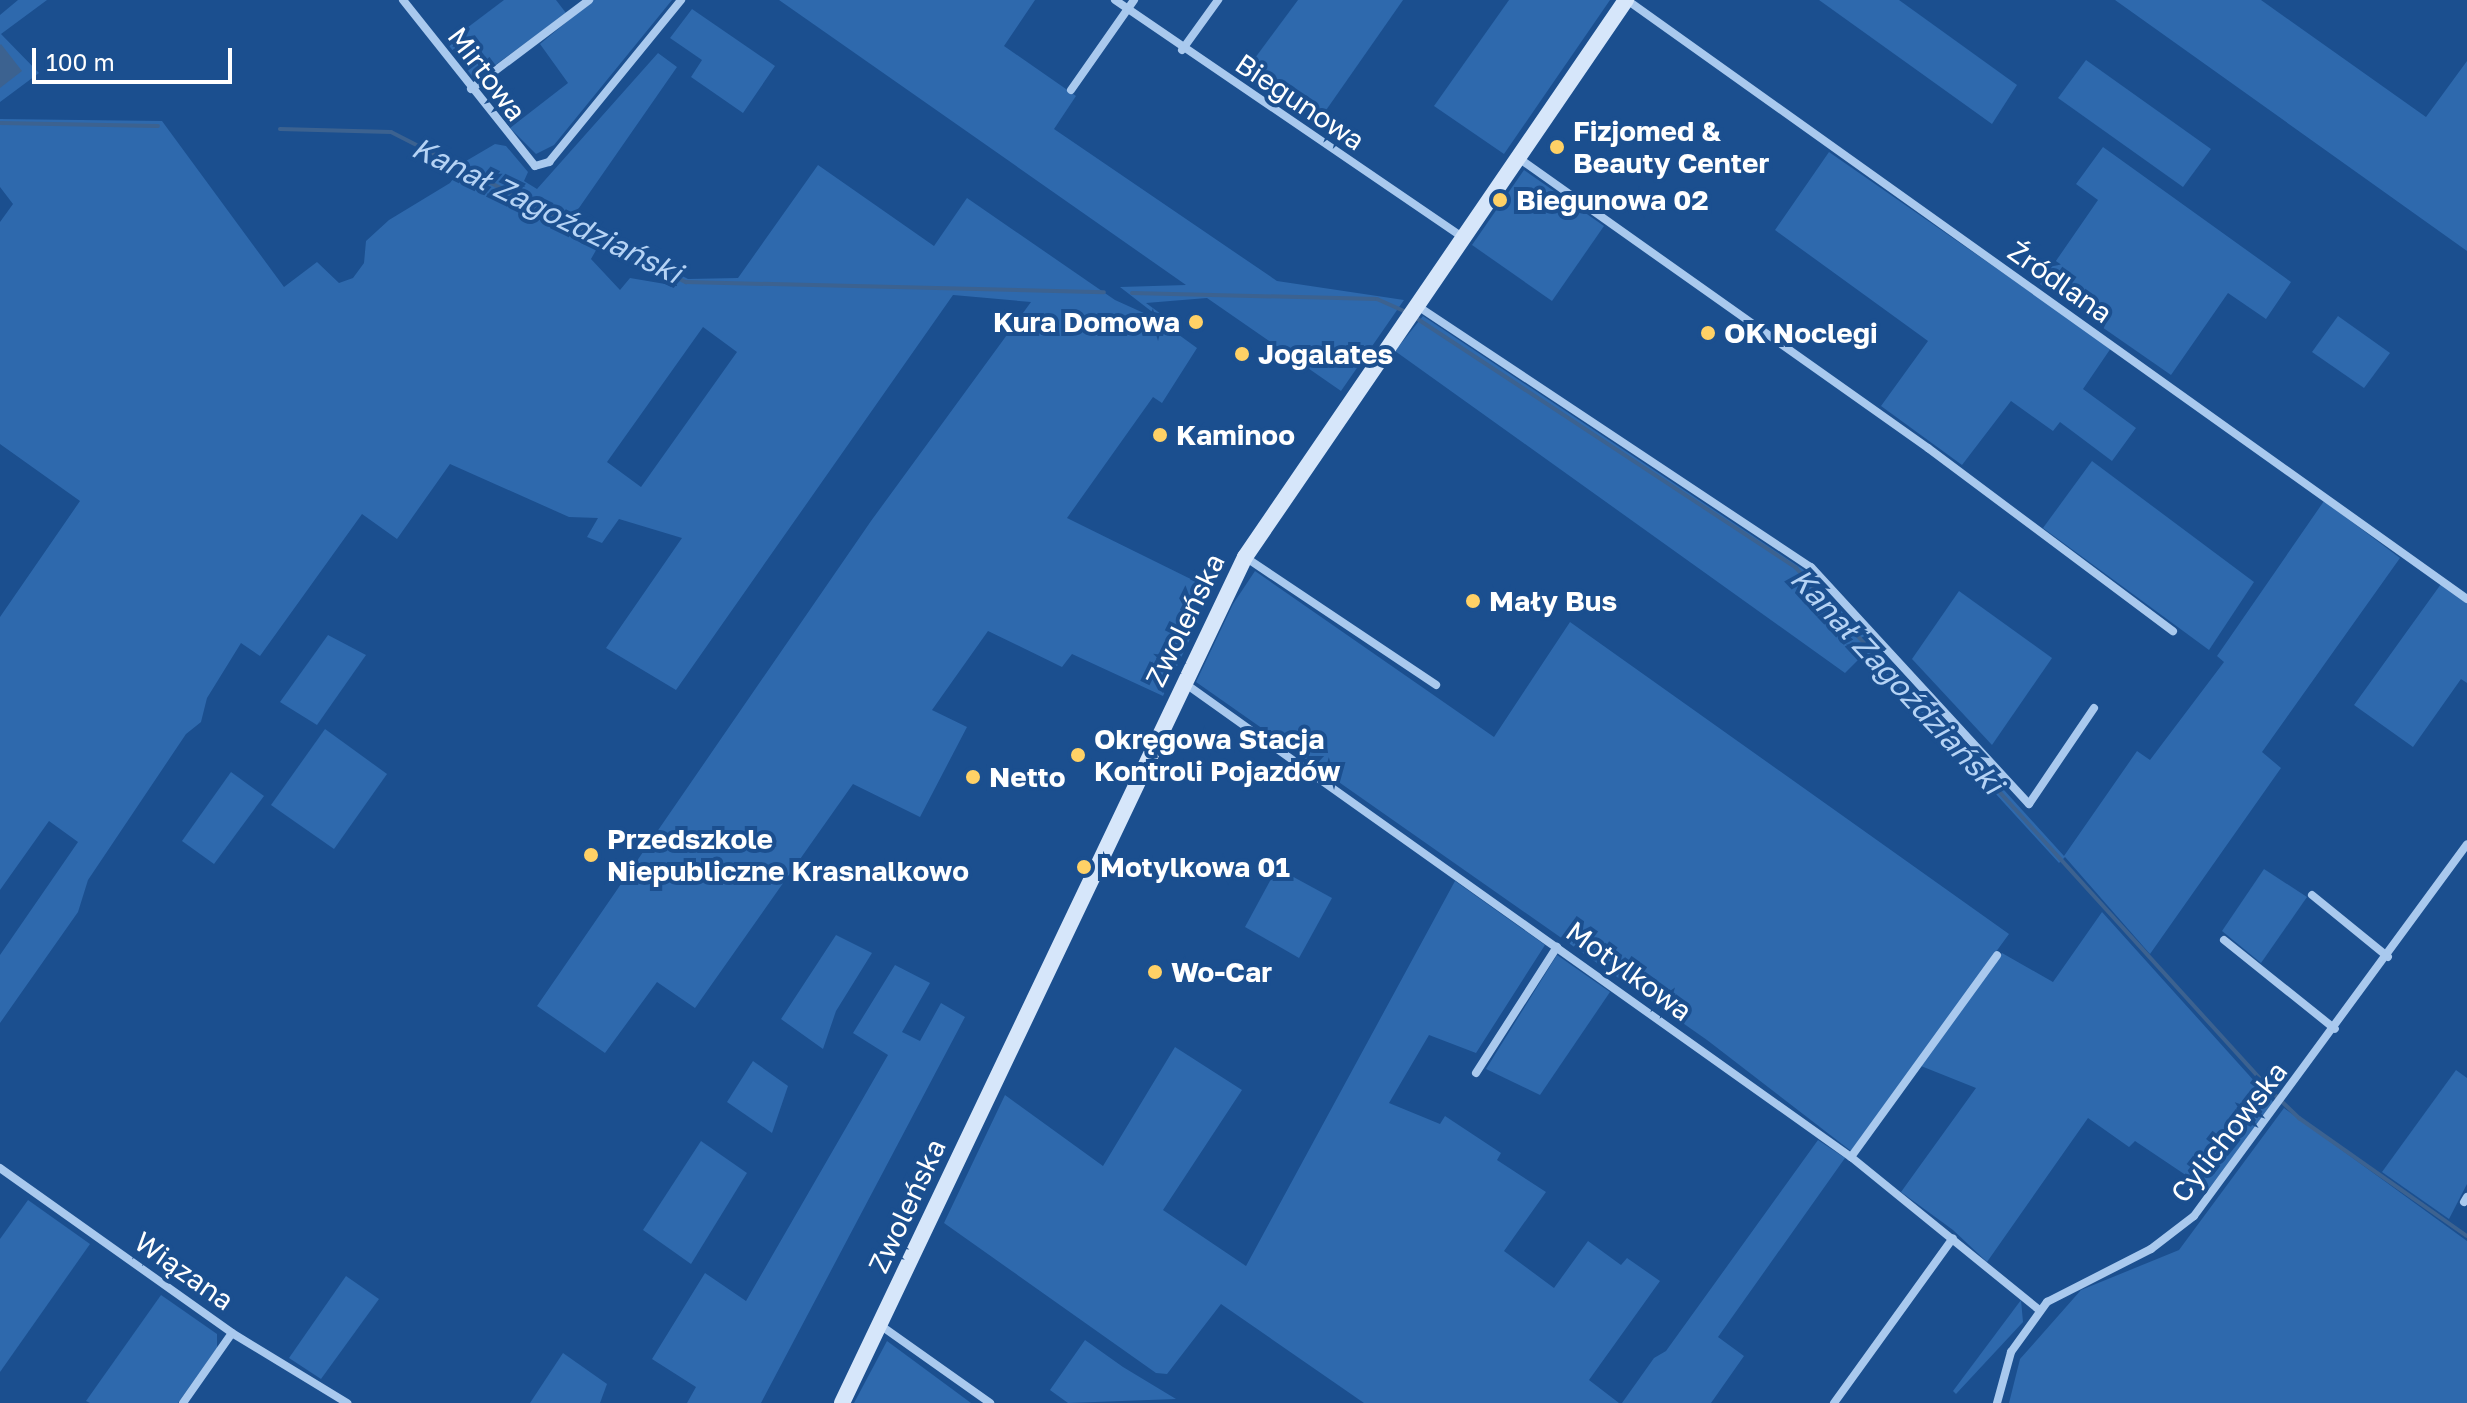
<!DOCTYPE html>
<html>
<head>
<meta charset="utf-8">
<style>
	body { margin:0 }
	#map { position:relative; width:2467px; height:1403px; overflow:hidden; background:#1b4f8f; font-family:"Golos Text",sans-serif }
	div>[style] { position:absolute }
	.green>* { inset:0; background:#2e69ad }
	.water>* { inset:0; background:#3c6290 }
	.stream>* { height:4px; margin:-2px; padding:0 2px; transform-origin:2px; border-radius:2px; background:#3c6290 }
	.street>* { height:8px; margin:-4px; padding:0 4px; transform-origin:4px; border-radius:4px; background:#a9c9ee }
	.secondary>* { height:16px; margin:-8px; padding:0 8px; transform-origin:8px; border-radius:8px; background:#d6e6fa }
	.dots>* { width:22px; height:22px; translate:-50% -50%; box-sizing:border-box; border:4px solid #1b4f8f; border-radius:50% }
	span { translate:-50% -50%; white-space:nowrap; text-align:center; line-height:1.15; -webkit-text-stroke:8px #1b4f8f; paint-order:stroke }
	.street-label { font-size:28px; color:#fff }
	.poi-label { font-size:28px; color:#fff; font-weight:700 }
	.left { translate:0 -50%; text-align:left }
	.right { translate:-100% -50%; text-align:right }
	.water-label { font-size:30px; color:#b5d3f5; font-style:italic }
	.scale { position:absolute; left:32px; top:48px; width:200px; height:36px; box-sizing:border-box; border:4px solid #fff; border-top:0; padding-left:10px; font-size:24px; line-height:28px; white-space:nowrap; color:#fff; -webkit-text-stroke:6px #1b4f8f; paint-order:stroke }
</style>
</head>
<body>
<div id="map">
	<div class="green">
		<div style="clip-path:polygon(18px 0,47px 0,1px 34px,39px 73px,0 102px,0 15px)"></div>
		<div style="clip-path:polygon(504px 0,556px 0,566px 13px,475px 80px,447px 43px)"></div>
		<div style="clip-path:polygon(593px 0,672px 0,554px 145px,536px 154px,510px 128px,568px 83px,540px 44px)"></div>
		<div style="clip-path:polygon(779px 0,1035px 0,1004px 46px,1076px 96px,1054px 129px,1277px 281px,1404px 300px,1341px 391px,1207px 298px,1146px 303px,1161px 314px,1151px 311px,1120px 287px,1186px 285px)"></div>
		<div style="clip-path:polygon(1298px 0,1403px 0,1315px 126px,1241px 77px)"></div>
		<div style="clip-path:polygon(1509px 0,1610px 0,1504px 154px,1434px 106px)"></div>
		<div style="clip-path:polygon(1819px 0,1899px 0,2017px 85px,1992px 124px)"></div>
		<div style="clip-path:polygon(2115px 0,2261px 0,2426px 117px,2467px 61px,2467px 251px)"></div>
		<div style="clip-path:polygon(692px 9px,775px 66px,743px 113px,691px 77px,702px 60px,670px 38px)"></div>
		<div style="clip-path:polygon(evenodd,658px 53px,677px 67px,572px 218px,688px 279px,738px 278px,818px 165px,934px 246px,967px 198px,1115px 300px,1157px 319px,1197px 348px,1162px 403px,1153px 397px,1067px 518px,1213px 590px,1163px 696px,1072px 654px,1062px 667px,988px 631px,932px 710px,967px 727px,920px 817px,853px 784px,695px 1008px,657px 982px,605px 1053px,537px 1006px,871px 521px,1031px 302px,953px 295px,676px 690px,606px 648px,682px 538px,619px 519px,602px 543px,587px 537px,598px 518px,569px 517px,450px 464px,397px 539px,362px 514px,260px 656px,241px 643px,207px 698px,201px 722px,186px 734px,88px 880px,78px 912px,0 1023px,0 955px,78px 842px,49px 821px,0 890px,0 617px,80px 501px,0 444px,0 222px,13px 204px,0 187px,0 119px,162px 121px,284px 287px,317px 262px,339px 283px,353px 278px,364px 263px,366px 241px,389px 220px,450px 183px,466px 161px,495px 144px,506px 146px,528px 172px,524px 181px,537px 189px,658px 53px,599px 245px,677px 285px,677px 286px,630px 278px,620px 290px,591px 259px,599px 245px,658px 53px,703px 327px,737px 352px,641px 487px,607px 462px,703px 327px)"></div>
		<div style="clip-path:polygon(2086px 60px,2211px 149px,2183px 187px,2058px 98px)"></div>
		<div style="clip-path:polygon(2103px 147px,2291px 282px,2266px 319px,2228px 293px,2171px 375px,2040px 284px,2098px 200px,2076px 184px)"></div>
		<div style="clip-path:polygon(1829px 152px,2111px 348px,2083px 389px,2136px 428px,2112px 461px,2060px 422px,2053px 431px,2011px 401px,1962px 465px,1881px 406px,1928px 341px,1775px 230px)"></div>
		<div style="clip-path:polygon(1524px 170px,1604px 226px,1552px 301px,1472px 245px)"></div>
		<div style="clip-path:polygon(1423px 316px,1804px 570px,2064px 856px,2137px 751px,2150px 760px,2224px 662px,2217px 656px,2324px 501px,2400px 558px,2262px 752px,2281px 768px,2150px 954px,2065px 857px,2059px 863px,1866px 652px,1845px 673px,1395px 351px)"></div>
		<div style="clip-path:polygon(2338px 316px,2390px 353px,2364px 388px,2312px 352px)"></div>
		<div style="clip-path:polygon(2092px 461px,2254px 582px,2209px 650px,2043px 528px)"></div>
		<div style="clip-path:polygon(1255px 571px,1494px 737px,1570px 622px,2009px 934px,1851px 1151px,1707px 1040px,1196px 682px,1233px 604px)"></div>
		<div style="clip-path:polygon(2441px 584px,2467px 603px,2467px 683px,2461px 679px,2413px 747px,2354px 705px)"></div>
		<div style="clip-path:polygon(1959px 591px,2052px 658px,1992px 745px,1912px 659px)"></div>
		<div style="clip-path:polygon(328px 635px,366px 655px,317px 725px,280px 702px)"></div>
		<div style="clip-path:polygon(325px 729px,387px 774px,334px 849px,271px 805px)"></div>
		<div style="clip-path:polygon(231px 772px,264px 796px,214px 864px,182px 841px)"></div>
		<div style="clip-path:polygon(1277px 868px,1332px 898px,1299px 958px,1245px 927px)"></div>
		<div style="clip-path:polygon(2264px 869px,2307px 897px,2261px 963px,2222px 931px)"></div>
		<div style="clip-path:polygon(1455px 881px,1545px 945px,1476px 1053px,1429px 1035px,1389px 1103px,1440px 1124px,1445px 1116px,1501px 1153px,1497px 1160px,1546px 1192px,1504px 1251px,1554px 1288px,1588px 1241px,1621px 1265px,1627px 1258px,1660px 1281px,1589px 1380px,1619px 1403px,1364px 1403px,1221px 1304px,1167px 1374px,1156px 1373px,944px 1223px,1005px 1095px,1103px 1166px,1175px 1047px,1242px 1090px,1163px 1210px,1246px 1266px)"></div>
		<div style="clip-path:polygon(2102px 912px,2274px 1103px,2208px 1190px,2135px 1141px,2129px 1147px,2088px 1118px,1987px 1262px,1953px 1230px,1901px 1192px,1976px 1088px,1921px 1066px,2002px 953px,2053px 982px)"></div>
		<div style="clip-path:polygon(836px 935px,872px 953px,836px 1011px,823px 1049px,781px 1019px)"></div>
		<div style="clip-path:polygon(1557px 955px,1610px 992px,1540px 1095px,1486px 1069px)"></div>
		<div style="clip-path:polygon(895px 965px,930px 983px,902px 1032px,920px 1041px,941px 1003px,965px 1017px,761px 1403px,687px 1403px,696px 1387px,652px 1359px,705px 1273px,746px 1301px,888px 1055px,853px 1033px)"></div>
		<div style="clip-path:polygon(753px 1061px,788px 1086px,772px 1133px,727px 1102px)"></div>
		<div style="clip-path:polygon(2456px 1070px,2467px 1078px,2467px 1184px,2449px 1219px,2382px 1172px)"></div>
		<div style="clip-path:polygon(2284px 1108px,2467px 1241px,2467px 1403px,2009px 1403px,2020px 1359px,2081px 1290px,2179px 1250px)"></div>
		<div style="clip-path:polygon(1818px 1140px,1845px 1158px,1718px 1337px,1744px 1356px,1711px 1403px,1622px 1403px,1654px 1358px,1666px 1351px)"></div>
		<div style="clip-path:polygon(701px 1141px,747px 1173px,691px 1264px,643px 1230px)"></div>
		<div style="clip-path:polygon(28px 1200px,90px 1244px,0 1372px,0 1239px)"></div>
		<div style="clip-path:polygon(346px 1276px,379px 1299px,321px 1379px,289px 1358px)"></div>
		<div style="clip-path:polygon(161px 1295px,217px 1334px,217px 1348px,178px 1403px,90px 1403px,86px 1401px)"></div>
		<div style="clip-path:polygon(2021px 1300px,2023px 1322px,1956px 1394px,1953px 1391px)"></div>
		<div style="clip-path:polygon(1085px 1340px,1123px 1367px,1176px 1399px,1068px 1403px,1050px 1390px)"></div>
		<div style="clip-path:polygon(887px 1341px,971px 1403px,854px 1403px)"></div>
		<div style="clip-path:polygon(563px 1353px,607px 1384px,600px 1403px,530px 1403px)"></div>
	</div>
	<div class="water">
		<div style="clip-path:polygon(1px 44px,22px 71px,0 88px,0 45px)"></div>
	</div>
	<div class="stream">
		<div style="left:0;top:123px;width:158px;rotate:1.1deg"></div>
		<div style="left:280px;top:129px;width:111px;rotate:1.5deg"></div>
		<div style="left:391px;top:132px;width:331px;rotate:27deg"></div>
		<div style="left:686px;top:282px;width:418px;rotate:1.4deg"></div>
		<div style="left:1132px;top:293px;width:245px;rotate:1.4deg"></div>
		<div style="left:1377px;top:299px;width:35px;rotate:24deg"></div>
		<div style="left:1416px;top:318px;width:455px;rotate:33.3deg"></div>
		<div style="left:1796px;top:568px;width:711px;rotate:47.74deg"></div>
		<div style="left:2274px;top:1094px;width:35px;rotate:44deg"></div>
		<div style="left:2299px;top:1118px;width:205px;rotate:35.1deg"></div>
	</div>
	<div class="street">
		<div style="left:403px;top:0;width:212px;rotate:51.5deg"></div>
		<div style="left:535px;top:166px;width:15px;rotate:-16deg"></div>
		<div style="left:549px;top:162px;width:209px;rotate:-50.8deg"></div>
		<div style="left:1115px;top:0;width:420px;rotate:34.3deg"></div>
		<div style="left:1627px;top:0;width:1032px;rotate:35.49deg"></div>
		<div style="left:1182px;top:50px;width:62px;rotate:-54.2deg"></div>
		<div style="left:471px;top:89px;width:148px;rotate:-37deg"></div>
		<div style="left:1071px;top:90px;width:110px;rotate:-55deg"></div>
		<div style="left:1517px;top:157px;width:504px;rotate:35.3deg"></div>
		<div style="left:1928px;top:448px;width:306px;rotate:36.8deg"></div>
		<div style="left:1416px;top:305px;width:474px;rotate:33.6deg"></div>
		<div style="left:1811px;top:567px;width:322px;rotate:47.4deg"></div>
		<div style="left:2029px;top:804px;width:116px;rotate:-55.9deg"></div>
		<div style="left:1245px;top:557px;width:230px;rotate:33.8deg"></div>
		<div style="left:1183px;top:682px;width:820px;rotate:35.42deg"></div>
		<div style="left:1851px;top:1157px;width:242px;rotate:39.1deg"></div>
		<div style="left:2312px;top:895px;width:98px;rotate:39.2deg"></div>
		<div style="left:2224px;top:940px;width:142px;rotate:38.7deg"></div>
		<div style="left:1476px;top:1073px;width:150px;rotate:-57.3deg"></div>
		<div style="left:1851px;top:1157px;width:249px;rotate:-54.1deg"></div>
		<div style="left:0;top:1168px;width:285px;rotate:35.4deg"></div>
		<div style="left:232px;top:1333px;width:135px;rotate:31.3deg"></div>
		<div style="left:2464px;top:1202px;width:6px;rotate:-59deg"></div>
		<div style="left:880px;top:1325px;width:135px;rotate:35.3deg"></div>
		<div style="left:183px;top:1403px;width:85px;rotate:-55deg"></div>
		<div style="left:1834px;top:1403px;width:203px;rotate:-54.2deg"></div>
		<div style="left:1997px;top:1403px;width:53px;rotate:-74.6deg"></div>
		<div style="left:2011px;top:1352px;width:62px;rotate:-54.2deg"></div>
		<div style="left:2047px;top:1302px;width:117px;rotate:-27deg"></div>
		<div style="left:2151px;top:1249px;width:54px;rotate:-37.5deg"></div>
		<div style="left:2194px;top:1216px;width:461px;rotate:-53.7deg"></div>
	</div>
	<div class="secondary">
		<div style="left:842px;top:1403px;width:937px;rotate:-64.53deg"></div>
		<div style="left:1245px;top:557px;width:675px;rotate:-55.63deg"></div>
	</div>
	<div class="dots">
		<div style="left:1557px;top:147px;background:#ffd166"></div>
		<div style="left:1500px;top:200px;background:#ffd166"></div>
		<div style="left:1196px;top:322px;background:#ffd166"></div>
		<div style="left:1708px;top:333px;background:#ffd166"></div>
		<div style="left:1242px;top:354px;background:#ffd166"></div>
		<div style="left:1160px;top:435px;background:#ffd166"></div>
		<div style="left:1473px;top:601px;background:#ffd166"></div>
		<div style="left:1078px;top:755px;background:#ffd166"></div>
		<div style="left:973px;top:777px;background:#ffd166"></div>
		<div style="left:591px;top:855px;background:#ffd166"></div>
		<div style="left:1084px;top:867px;background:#ffd166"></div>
		<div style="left:1155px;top:972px;background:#ffd166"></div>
	</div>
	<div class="street-label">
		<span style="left:487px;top:74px;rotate:53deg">Mirtowa</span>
		<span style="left:1300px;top:102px;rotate:34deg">Biegunowa</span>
		<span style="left:2060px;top:282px;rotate:35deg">Źródlana</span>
		<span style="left:1185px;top:620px;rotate:-64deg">Zwoleńska</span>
		<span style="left:1629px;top:971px;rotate:36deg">Motylkowa</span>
		<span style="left:2229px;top:1132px;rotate:-52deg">Cylichowska</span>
		<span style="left:907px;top:1206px;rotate:-65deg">Zwoleńska</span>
		<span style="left:184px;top:1271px;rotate:35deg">Wiązana</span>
	</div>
	<div class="poi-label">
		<span class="left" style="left:1573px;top:147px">Fizjomed &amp;<br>Beauty Center</span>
		<span class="left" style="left:1516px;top:200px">Biegunowa 02</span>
		<span class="right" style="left:1180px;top:322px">Kura Domowa</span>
		<span class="left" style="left:1724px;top:333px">OK Noclegi</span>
		<span class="left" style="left:1258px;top:354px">Jogalates</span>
		<span class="left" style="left:1176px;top:435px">Kaminoo</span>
		<span class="left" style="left:1489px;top:601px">Mały Bus</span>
		<span class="left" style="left:1094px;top:755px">Okręgowa Stacja<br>Kontroli Pojazdów</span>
		<span class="left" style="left:989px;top:777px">Netto</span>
		<span class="left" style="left:607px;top:855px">Przedszkole<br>Niepubliczne Krasnalkowo</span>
		<span class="left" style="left:1100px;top:867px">Motylkowa 01</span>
		<span class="left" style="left:1171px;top:972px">Wo-Car</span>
	</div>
	<div class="water-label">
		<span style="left:547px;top:210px;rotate:26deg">Kanał Zagoździański</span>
		<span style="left:1897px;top:681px;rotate:47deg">Kanał Zagoździański</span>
	</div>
	<div class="scale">100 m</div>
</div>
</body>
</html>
